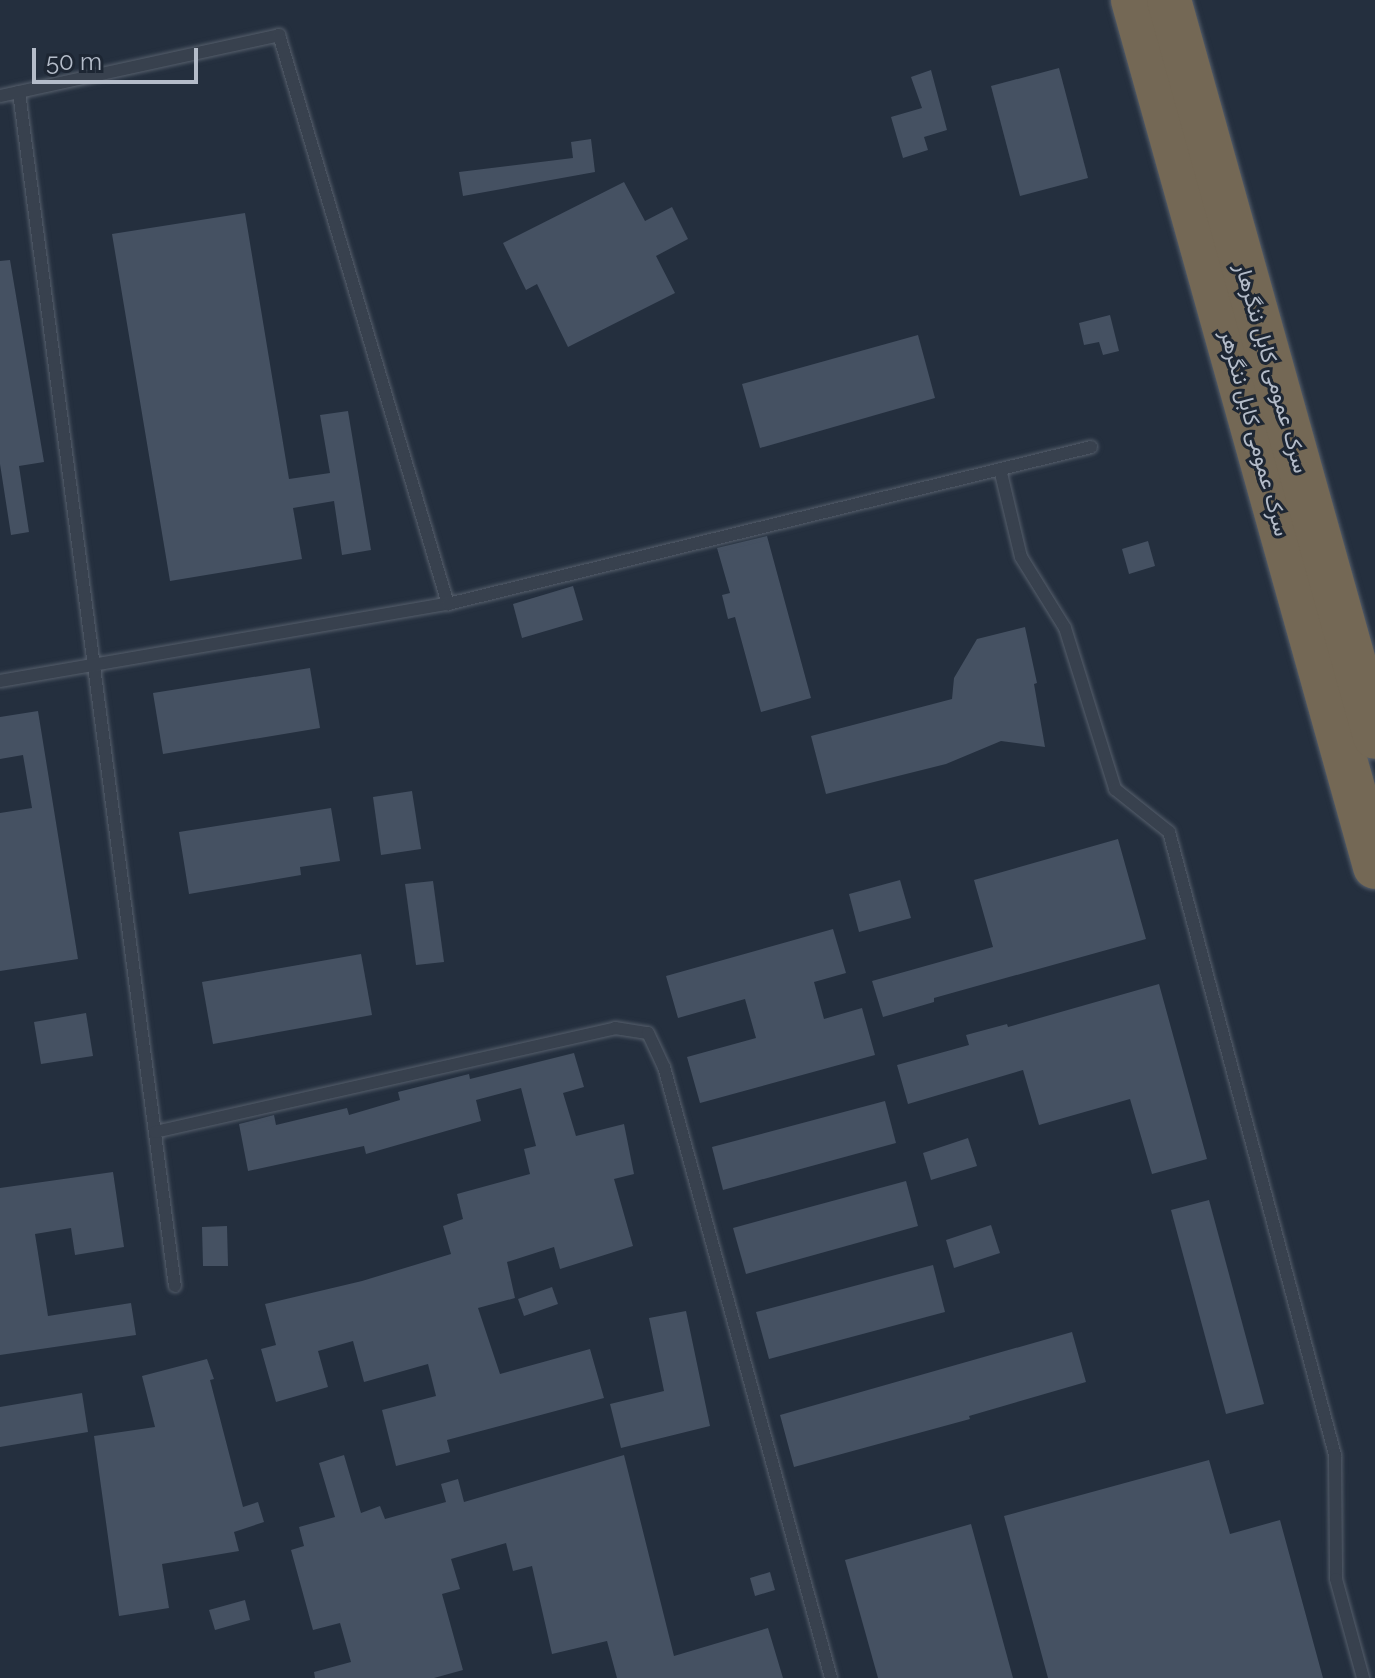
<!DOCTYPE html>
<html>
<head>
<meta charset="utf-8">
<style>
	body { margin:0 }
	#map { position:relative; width:1375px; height:1678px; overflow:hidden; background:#242f3e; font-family:Raleway,Vazirmatn,sans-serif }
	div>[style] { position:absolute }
	.building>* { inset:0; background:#455162 }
	.roads { filter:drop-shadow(0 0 2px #565f6c) drop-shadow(0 0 2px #565f6c) }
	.lane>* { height:12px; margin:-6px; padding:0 6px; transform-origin:6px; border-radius:6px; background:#38414e }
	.highway>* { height:44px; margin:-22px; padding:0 22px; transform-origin:22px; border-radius:22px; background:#746855 }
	span { translate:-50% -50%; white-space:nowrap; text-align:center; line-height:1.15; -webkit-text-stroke:6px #1d2633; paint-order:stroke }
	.street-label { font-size:22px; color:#b4bcc9 }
	.scale { position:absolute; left:32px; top:48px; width:166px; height:36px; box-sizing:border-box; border:4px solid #b4bcc9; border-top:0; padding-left:10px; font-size:24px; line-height:28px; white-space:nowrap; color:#b4bcc9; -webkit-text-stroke:6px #1d2633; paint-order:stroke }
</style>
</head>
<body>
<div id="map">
	<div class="building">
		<div style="clip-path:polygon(1059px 68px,1088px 178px,1020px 196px,991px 86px)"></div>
		<div style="clip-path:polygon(931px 70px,947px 130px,924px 137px,928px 150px,903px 158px,891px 117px,922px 108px,911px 77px)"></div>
		<div style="clip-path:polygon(591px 139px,595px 172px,463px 196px,459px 172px,573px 158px,571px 142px)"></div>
		<div style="clip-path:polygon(624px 182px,645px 221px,672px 207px,688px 239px,656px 256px,675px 293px,568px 347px,537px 284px,526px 290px,503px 243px)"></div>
		<div style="clip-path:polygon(245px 213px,289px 479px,330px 473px,320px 415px,348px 411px,371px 550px,342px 555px,334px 501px,293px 508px,302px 559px,170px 581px,112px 234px)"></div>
		<div style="clip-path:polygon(10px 260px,44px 462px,19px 466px,29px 532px,11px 535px,0 464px,0 261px)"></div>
		<div style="clip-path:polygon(1110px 315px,1119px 351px,1103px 355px,1099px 342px,1084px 345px,1079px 323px)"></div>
		<div style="clip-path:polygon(918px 335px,935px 398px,760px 448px,742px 384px)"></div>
		<div style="clip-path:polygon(767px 536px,811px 698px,761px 712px,735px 617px,728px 619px,722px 595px,730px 593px,717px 548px)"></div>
		<div style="clip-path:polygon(1148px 541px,1155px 566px,1129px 574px,1122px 549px)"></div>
		<div style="clip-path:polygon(573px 586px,583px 620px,522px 638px,513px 604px)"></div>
		<div style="clip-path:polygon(1025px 627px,1037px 683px,1034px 684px,1045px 747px,1001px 741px,946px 764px,826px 794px,811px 736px,952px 699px,954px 678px,977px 639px)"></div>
		<div style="clip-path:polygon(310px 668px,320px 728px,163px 754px,153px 693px)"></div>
		<div style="clip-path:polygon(38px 711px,78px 959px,0 971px,0 813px,32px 808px,23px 755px,0 759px,0 717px)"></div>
		<div style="clip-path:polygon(412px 791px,421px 849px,381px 855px,373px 797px)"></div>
		<div style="clip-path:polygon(331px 808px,340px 861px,300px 867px,301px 875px,189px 894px,179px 832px)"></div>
		<div style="clip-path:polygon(1118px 839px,1146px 939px,934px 998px,934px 1002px,883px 1017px,872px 981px,993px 947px,974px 880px)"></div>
		<div style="clip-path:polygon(900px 880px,911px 918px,859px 932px,849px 894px)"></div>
		<div style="clip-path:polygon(433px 881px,444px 962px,416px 965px,405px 884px)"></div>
		<div style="clip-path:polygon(833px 929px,846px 973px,814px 982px,824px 1019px,862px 1008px,875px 1055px,700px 1103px,687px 1057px,756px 1038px,745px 999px,678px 1018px,666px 976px)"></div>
		<div style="clip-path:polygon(361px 954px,372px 1015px,213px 1044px,202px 982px)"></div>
		<div style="clip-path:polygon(1159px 984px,1207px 1159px,1152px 1174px,1130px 1099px,1039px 1125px,1023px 1070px,908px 1104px,897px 1065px,969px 1045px,966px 1035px,1007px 1024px,1008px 1027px)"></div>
		<div style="clip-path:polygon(86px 1013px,93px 1056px,41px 1064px,34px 1022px)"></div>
		<div style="clip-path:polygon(574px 1053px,584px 1087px,563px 1093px,576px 1136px,624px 1124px,634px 1174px,614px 1179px,633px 1246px,560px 1269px,554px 1247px,507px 1262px,515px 1298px,478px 1308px,500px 1374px,590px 1349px,604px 1398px,447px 1440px,450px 1452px,396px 1466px,382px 1410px,436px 1396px,428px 1364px,364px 1382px,353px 1341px,318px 1351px,328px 1387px,276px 1402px,261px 1349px,276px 1345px,265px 1304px,362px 1281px,451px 1254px,443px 1226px,463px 1219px,457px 1194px,530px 1174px,524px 1149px,536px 1146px,521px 1088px,476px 1100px,481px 1121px,366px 1154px,364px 1146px,248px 1171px,239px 1124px,274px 1115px,276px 1125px,347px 1108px,349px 1115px,400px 1100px,398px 1092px,469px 1074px,470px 1079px)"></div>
		<div style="clip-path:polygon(885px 1101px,896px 1143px,723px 1190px,712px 1147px)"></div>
		<div style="clip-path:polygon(968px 1138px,977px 1166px,931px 1180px,923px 1153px)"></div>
		<div style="clip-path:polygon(113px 1172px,124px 1247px,75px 1255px,71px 1228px,35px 1234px,48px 1316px,131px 1303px,136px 1335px,0 1355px,0 1188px)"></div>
		<div style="clip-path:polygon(906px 1181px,918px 1226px,746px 1274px,733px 1228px)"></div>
		<div style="clip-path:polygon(1209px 1200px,1264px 1404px,1226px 1414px,1171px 1210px)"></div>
		<div style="clip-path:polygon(991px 1225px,1000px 1253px,954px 1268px,946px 1240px)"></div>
		<div style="clip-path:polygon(227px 1226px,228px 1266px,203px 1266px,202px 1227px)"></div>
		<div style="clip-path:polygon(933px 1265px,945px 1312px,769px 1359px,756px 1312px)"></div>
		<div style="clip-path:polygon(552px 1287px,558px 1304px,524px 1316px,518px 1299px)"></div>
		<div style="clip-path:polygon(686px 1311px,710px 1426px,621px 1448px,610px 1404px,664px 1391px,649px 1318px)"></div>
		<div style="clip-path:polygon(1072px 1332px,1086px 1382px,969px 1416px,970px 1419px,794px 1467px,780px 1415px)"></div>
		<div style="clip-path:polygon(207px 1359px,214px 1379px,210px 1380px,243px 1507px,258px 1502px,264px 1522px,234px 1532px,239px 1551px,162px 1564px,169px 1608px,119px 1616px,94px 1436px,155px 1427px,142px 1376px)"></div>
		<div style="clip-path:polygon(82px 1393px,88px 1432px,0 1447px,0 1407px)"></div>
		<div style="clip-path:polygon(344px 1455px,361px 1513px,380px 1506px,385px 1519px,446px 1502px,441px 1484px,458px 1479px,464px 1502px,624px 1455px,674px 1656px,768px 1628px,783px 1678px,617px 1678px,607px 1641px,552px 1654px,532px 1566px,513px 1571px,506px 1543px,451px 1559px,460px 1589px,442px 1594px,463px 1670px,434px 1678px,315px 1678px,314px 1672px,351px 1662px,340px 1623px,313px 1630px,291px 1550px,304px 1546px,299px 1527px,335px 1517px,319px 1463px)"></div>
		<div style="clip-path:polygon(1209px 1460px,1230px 1534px,1280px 1520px,1323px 1678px,1048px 1678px,1004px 1516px)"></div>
		<div style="clip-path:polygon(971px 1524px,1013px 1678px,878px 1678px,845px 1560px)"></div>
		<div style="clip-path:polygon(770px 1572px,775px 1590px,755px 1596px,750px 1578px)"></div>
		<div style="clip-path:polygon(245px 1600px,250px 1620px,215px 1630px,209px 1610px)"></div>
	</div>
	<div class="roads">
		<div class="lane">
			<div style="left:19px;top:92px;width:1204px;rotate:82.56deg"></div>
			<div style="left:0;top:96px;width:286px;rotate:-12.3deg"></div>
			<div style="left:279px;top:35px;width:594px;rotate:73.46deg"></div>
			<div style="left:1000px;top:469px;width:90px;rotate:76.6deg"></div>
			<div style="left:1021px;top:557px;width:84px;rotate:58.2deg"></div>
			<div style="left:1065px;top:628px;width:169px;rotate:72.7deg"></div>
			<div style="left:1115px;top:789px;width:69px;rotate:38.5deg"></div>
			<div style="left:1169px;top:832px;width:645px;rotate:75.08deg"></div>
			<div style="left:1335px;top:1455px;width:124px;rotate:89.5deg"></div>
			<div style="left:1336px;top:1579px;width:103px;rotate:74.7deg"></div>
			<div style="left:0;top:681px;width:455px;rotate:-9.8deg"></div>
			<div style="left:448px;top:604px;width:662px;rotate:-13.72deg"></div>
			<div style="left:155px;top:1132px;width:472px;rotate:-12.7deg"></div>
			<div style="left:615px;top:1028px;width:33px;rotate:9deg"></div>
			<div style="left:648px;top:1033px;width:38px;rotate:65deg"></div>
			<div style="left:664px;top:1067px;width:633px;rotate:74.71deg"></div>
		</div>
		<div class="highway">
			<div style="left:1133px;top:0;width:900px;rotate:74.4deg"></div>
			<div style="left:1169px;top:0;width:765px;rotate:74.38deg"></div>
		</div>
	</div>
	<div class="street-label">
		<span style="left:1272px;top:368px;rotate:74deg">سرک عمومی کابل ننگرهار</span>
		<span style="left:1255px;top:433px;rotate:75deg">سرک عمومی کابل ننگرهر</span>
	</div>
	<div class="scale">50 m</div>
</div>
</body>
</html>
